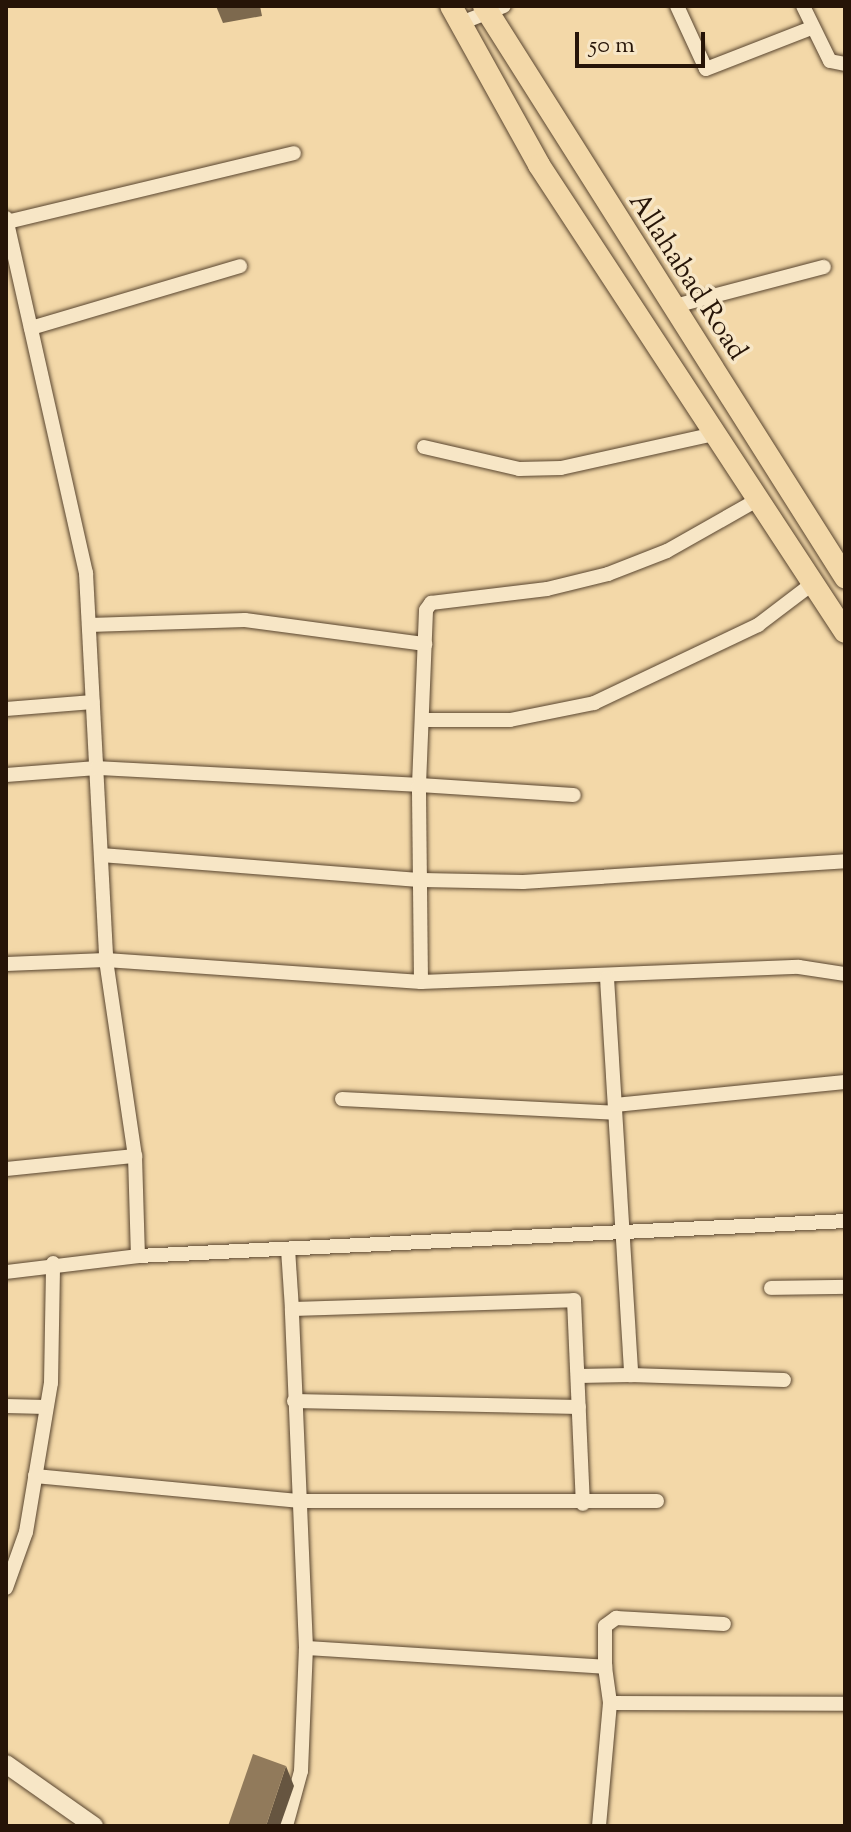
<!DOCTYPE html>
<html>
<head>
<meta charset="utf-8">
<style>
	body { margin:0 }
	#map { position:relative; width:851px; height:1832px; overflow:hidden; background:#f3d8a8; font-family:"Sorts Mill Goudy",serif }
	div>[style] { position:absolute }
	.roads { filter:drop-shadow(0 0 2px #59452f) drop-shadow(0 0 2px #59452f) }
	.minor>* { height:14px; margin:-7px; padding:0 7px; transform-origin:7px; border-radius:7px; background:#f7e6c6 }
	.tertiary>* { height:18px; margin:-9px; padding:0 9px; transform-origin:9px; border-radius:9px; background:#f7e6c6 }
	.primary>* { height:22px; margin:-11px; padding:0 11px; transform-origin:11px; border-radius:11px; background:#f3d8a8 }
	.wall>* { inset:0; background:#7d694e }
	.shaded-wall>* { inset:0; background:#665540 }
	.building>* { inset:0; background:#917a5b }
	span { translate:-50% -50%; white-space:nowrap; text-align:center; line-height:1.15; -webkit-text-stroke:7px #f7e6c6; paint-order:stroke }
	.street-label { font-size:28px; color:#261407 }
	.frame { position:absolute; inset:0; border:8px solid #261407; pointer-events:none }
	.scale { position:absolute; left:575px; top:32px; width:130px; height:36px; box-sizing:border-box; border:4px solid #261407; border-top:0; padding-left:10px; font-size:24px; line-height:28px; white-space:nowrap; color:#261407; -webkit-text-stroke:6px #f7e6c6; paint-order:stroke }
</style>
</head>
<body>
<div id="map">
	<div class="roads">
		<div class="minor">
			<div style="left:677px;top:6px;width:69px;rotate:65.3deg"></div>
			<div style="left:706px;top:69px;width:113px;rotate:-21.3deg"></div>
			<div style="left:803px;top:6px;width:61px;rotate:63.9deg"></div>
			<div style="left:830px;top:61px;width:15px;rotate:11deg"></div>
			<div style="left:461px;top:23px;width:46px;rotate:-21.6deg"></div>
			<div style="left:6px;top:218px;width:364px;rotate:77.3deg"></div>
			<div style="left:86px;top:573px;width:388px;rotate:87deg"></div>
			<div style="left:106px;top:960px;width:198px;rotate:81.6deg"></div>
			<div style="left:135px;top:1156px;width:100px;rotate:88.3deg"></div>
			<div style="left:7px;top:222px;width:295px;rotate:-13.5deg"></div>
			<div style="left:671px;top:307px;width:158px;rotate:-14.7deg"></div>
			<div style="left:31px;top:328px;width:218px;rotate:-16.5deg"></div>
			<div style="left:424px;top:447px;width:98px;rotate:13deg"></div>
			<div style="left:519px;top:469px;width:42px;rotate:-1.4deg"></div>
			<div style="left:561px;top:468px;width:157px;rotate:-12.5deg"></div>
			<div style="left:89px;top:625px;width:156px;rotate:-1.8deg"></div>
			<div style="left:245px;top:620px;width:182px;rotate:7.6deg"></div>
			<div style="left:6px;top:709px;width:87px;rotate:-4.6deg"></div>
			<div style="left:424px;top:720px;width:86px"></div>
			<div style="left:510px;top:720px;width:86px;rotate:-11.4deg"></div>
			<div style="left:594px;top:703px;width:182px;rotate:-25.4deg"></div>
			<div style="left:758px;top:625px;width:68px;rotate:-37.2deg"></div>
			<div style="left:6px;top:775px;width:91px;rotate:-4.4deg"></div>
			<div style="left:97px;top:768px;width:322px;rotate:3deg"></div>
			<div style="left:419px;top:785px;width:175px;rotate:-87.7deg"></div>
			<div style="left:426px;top:610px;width:9px;rotate:-54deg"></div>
			<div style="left:431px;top:603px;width:117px;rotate:-6.9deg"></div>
			<div style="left:547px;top:589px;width:63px;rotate:-13.8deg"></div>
			<div style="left:608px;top:574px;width:63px;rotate:-21.3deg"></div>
			<div style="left:667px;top:551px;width:103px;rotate:-29.5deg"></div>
			<div style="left:101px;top:855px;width:322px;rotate:4.5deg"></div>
			<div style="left:422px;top:880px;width:101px;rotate:1.1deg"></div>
			<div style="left:523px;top:882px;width:323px;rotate:-3.7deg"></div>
			<div style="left:6px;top:964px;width:100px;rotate:-2.3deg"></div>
			<div style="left:106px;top:960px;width:316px;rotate:4deg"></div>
			<div style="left:421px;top:982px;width:378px;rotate:-2.3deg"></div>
			<div style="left:799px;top:967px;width:47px;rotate:8.7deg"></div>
			<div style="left:607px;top:978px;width:398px;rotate:86.5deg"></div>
			<div style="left:631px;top:1375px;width:153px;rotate:1.9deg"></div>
			<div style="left:421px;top:982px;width:197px;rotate:-90.6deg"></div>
			<div style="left:419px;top:785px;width:155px;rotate:3.7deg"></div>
			<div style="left:342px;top:1099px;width:273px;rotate:2.9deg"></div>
			<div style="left:615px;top:1105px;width:231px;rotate:-5.7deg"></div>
			<div style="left:6px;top:1169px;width:130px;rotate:-5.8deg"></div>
			<div style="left:288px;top:1249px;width:60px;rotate:86.2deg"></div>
			<div style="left:6px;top:1272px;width:133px;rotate:-6.9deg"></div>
			<div style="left:138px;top:1256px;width:708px;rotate:-2.83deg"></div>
			<div style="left:771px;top:1288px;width:74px;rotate:-0.8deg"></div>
			<div style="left:578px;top:1376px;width:53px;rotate:-1.1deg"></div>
			<div style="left:294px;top:1401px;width:285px;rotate:1.2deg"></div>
			<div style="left:6px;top:1406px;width:40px;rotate:1.4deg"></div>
			<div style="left:35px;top:1476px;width:264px;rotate:5.4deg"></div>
			<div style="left:298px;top:1501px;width:359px"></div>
			<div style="left:6px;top:1588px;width:59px;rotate:-70.3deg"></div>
			<div style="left:26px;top:1532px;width:151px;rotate:-80.5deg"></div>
			<div style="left:51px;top:1383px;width:120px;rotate:-89deg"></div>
			<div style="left:306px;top:1648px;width:300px;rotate:3.6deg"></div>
			<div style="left:605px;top:1667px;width:36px;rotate:82deg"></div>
			<div style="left:610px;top:1703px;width:235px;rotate:0.2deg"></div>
			<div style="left:605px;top:1667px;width:41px;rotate:-90deg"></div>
			<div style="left:605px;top:1626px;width:14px;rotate:-36deg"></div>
			<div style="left:616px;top:1618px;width:108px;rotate:3.2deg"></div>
			<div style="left:286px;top:1826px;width:57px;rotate:-74.7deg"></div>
			<div style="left:301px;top:1771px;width:123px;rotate:-87.7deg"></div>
			<div style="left:306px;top:1648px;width:339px;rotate:-92.4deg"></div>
			<div style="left:292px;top:1309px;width:282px;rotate:-1.8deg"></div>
			<div style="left:574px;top:1300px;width:204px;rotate:87.5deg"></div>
			<div style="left:599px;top:1826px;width:123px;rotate:-84.9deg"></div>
		</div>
		<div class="tertiary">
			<div style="left:6px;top:1764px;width:108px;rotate:35.2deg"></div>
		</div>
		<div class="primary">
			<div style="left:451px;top:6px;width:182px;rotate:61deg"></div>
			<div style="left:539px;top:165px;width:558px;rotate:56.77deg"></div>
			<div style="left:484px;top:6px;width:676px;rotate:57.7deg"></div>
		</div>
	</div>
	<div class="wall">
		<div style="clip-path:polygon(216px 6px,260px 6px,262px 16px,223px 23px)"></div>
	</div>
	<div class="shaded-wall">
		<div style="clip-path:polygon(286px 1766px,294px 1786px,280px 1826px,266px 1826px)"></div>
	</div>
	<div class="building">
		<div style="clip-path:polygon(253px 1754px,286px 1766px,266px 1826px,228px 1826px)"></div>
	</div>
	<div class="street-label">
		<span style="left:687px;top:277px;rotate:57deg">Allahabad Road</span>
	</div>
	<div class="frame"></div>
	<div class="scale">50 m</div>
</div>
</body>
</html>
